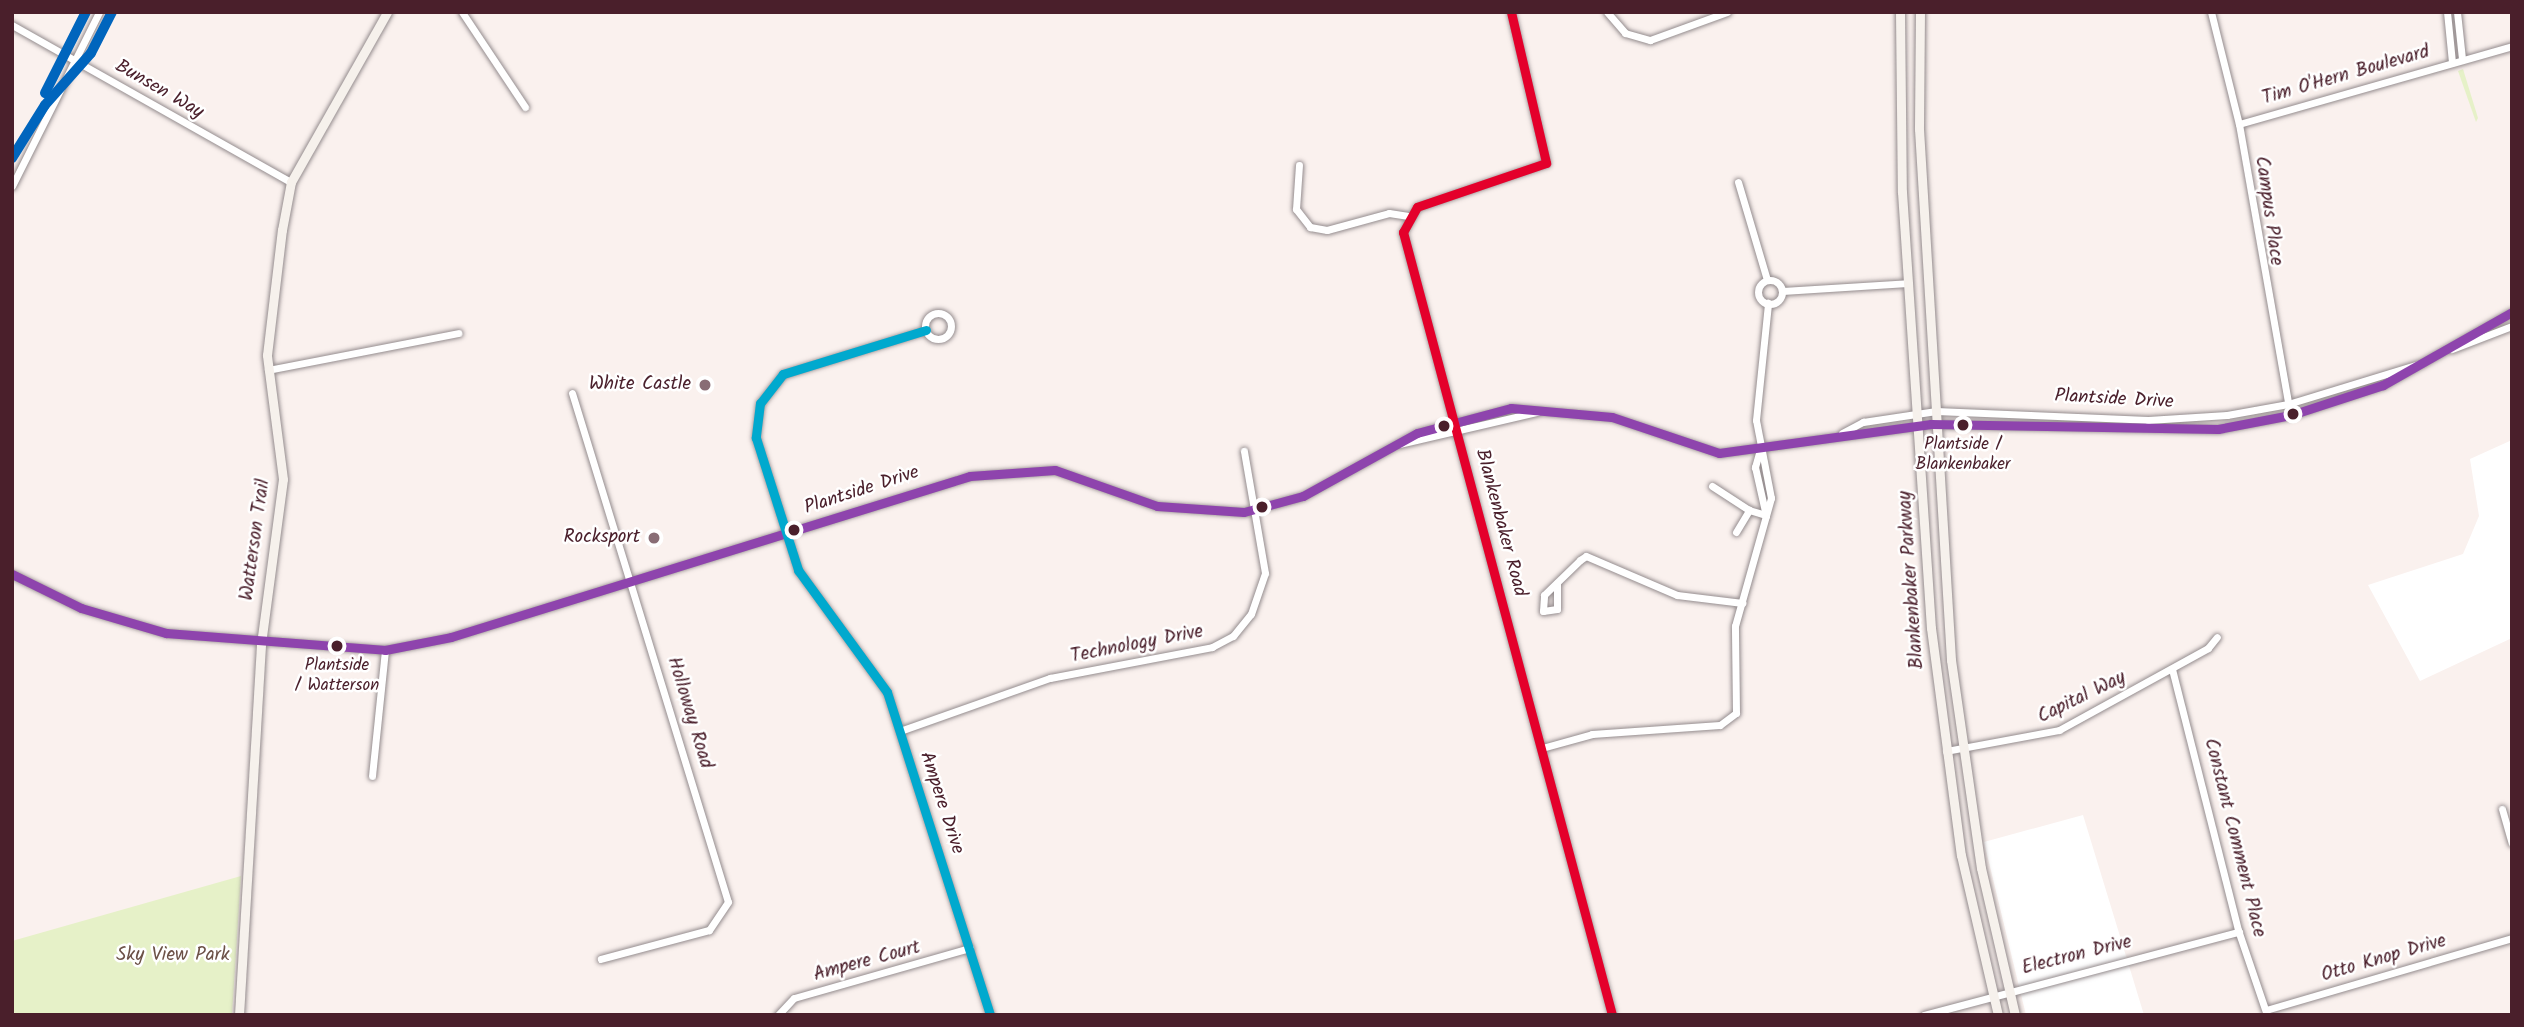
<!DOCTYPE html>
<html>
<head>
<meta charset="utf-8">
<style>
	body { margin:0 }
	#map { position:relative; width:2524px; height:1027px; overflow:hidden; background:#fff; font-family:Kalam,sans-serif }
	div>[style] { position:absolute }
	.built>* { inset:0; background:#faf1ee }
	.green>* { inset:0; background:#e6f1c8 }
	.roads { filter:drop-shadow(0 0 2px #948c8e) drop-shadow(0 0 2px #948c8e) }
	.minor>* { height:7px; margin:-3.5px; padding:0 3.5px; transform-origin:3.5px; border-radius:3.5px; background:#fff }
	.minor>.ring { margin:-3.5px; padding:0; box-sizing:content-box; background:none; border:7px solid #fff; border-radius:50% }
	.major>* { height:9px; margin:-4.5px; padding:0 4.5px; transform-origin:4.5px; border-radius:4.5px; background:#f6f1ec }
	.bus-1>* { height:9px; margin:-4.5px; padding:0 4.5px; transform-origin:4.5px; border-radius:4.5px; background:#8e44ad }
	.bus-2>* { height:9px; margin:-4.5px; padding:0 4.5px; transform-origin:4.5px; border-radius:4.5px; background:#e4002b }
	.bus-3>* { height:9px; margin:-4.5px; padding:0 4.5px; transform-origin:4.5px; border-radius:4.5px; background:#00a9ce }
	.rail-1>* { height:10px; margin:-5px; padding:0 5px; transform-origin:5px; border-radius:5px; background:#0065bd }
	.dots>* { width:19px; height:19px; translate:-50% -50%; box-sizing:border-box; border:4px solid #fff; border-radius:50% }
	span { translate:-50% -50%; white-space:nowrap; text-align:center; line-height:1.15; -webkit-text-stroke:5px #fff; paint-order:stroke }
	.bus-label { font-size:17px; color:#4a1f2b }
	.street-label { font-size:19px; color:#4a1f2b }
	.poi-label { font-size:19px; color:#4a1f2b }
	.right { translate:-100% -50%; text-align:right }
	.park-label { font-size:19px; color:#6c5147 }
	.frame { position:absolute; inset:0; border:14px solid #4a1f2b; pointer-events:none }
</style>
</head>
<body>
<div id="map">
	<div class="built">
		<div style="clip-path:polygon(12px 12px,2512px 12px,2512px 440px,2470px 459px,2479px 516px,2463px 554px,2368px 585px,2420px 681px,2512px 638px,2512px 1015px,2144px 1015px,2083px 815px,1984px 842px,2026px 1015px,12px 1015px)"></div>
	</div>
	<div class="green">
		<div style="clip-path:polygon(2463px 69px,2478px 118px,2476px 122px,2458px 71px)"></div>
		<div style="clip-path:polygon(241px 876px,232px 1015px,12px 1015px,12px 941px)"></div>
	</div>
	<div class="roads">
		<div class="minor">
			<div style="left:462px;top:12px;width:114px;rotate:56.4deg"></div>
			<div style="left:1511px;top:12px;width:155px;rotate:76.9deg"></div>
			<div style="left:1546px;top:163px;width:136px;rotate:161.2deg"></div>
			<div style="left:1417px;top:207px;width:29px;rotate:119deg"></div>
			<div style="left:1403px;top:232px;width:810px;rotate:75.05deg"></div>
			<div style="left:1607px;top:12px;width:28px;rotate:49deg"></div>
			<div style="left:1625px;top:33px;width:26px;rotate:16deg"></div>
			<div style="left:1650px;top:40px;width:82px;rotate:-20deg"></div>
			<div style="left:2211px;top:12px;width:115px;rotate:76deg"></div>
			<div style="left:2239px;top:124px;width:288px;rotate:80deg"></div>
			<div style="left:2447px;top:12px;width:50px;rotate:84.3deg"></div>
			<div style="left:2457px;top:12px;width:47px;rotate:83.9deg"></div>
			<div style="left:12px;top:25px;width:320px;rotate:29.4deg"></div>
			<div style="left:2239px;top:124px;width:284px;rotate:-15.9deg"></div>
			<div style="left:1299px;top:165px;width:44px;rotate:93.9deg"></div>
			<div style="left:1296px;top:209px;width:23px;rotate:52deg"></div>
			<div style="left:1310px;top:227px;width:17px;rotate:10deg"></div>
			<div style="left:1327px;top:230px;width:64px;rotate:-15.3deg"></div>
			<div style="left:1389px;top:213px;width:18px;rotate:9deg"></div>
			<div style="left:1738px;top:182px;width:102px;rotate:73.5deg"></div>
			<div style="left:12px;top:186px;width:195px;rotate:-63.4deg"></div>
			<div class="ring" style="left:1758px;top:280px;width:17px;height:17px"></div>
			<div style="left:1782px;top:291px;width:126px;rotate:-3.6deg"></div>
			<div class="ring" style="left:925px;top:313px;width:19px;height:19px"></div>
			<div style="left:926px;top:330px;width:150px;rotate:162.9deg"></div>
			<div style="left:783px;top:374px;width:37px;rotate:128deg"></div>
			<div style="left:760px;top:403px;width:35px;rotate:97deg"></div>
			<div style="left:756px;top:438px;width:139px;rotate:72.3deg"></div>
			<div style="left:798px;top:570px;width:151px;rotate:53.9deg"></div>
			<div style="left:887px;top:692px;width:339px;rotate:72.3deg"></div>
			<div style="left:2452px;top:349px;width:64px;rotate:-21deg"></div>
			<div style="left:268px;top:370px;width:194px;rotate:-11deg"></div>
			<div style="left:572px;top:393px;width:532px;rotate:72.96deg"></div>
			<div style="left:728px;top:902px;width:34px;rotate:124deg"></div>
			<div style="left:709px;top:930px;width:112px;rotate:165deg"></div>
			<div style="left:1842px;top:433px;width:24px;rotate:-28deg"></div>
			<div style="left:1863px;top:422px;width:74px;rotate:-8.6deg"></div>
			<div style="left:1936px;top:411px;width:212px;rotate:2.4deg"></div>
			<div style="left:2148px;top:420px;width:79px;rotate:-3.6deg"></div>
			<div style="left:2227px;top:415px;width:62px;rotate:-10.2deg"></div>
			<div style="left:2288px;top:404px;width:140px;rotate:-17deg"></div>
			<div style="left:1399px;top:444px;width:142px;rotate:-13.1deg"></div>
			<div style="left:1759px;top:453px;width:15px;rotate:106deg"></div>
			<div style="left:1755px;top:467px;width:50px;rotate:77.3deg"></div>
			<div style="left:1712px;top:486px;width:44px;rotate:33deg"></div>
			<div style="left:1736px;top:532px;width:26px;rotate:-59deg"></div>
			<div style="left:1749px;top:510px;width:17px;rotate:17deg"></div>
			<div style="left:12px;top:574px;width:77px;rotate:26.2deg"></div>
			<div style="left:81px;top:608px;width:89px;rotate:16.4deg"></div>
			<div style="left:166px;top:633px;width:220px;rotate:4.4deg"></div>
			<div style="left:385px;top:650px;width:67px;rotate:-11.1deg"></div>
			<div style="left:451px;top:637px;width:543px;rotate:-17.23deg"></div>
			<div style="left:970px;top:476px;width:85px;rotate:-4deg"></div>
			<div style="left:1055px;top:470px;width:108px;rotate:19.4deg"></div>
			<div style="left:1157px;top:506px;width:87px;rotate:3.9deg"></div>
			<div style="left:1244px;top:512px;width:61px;rotate:-15.2deg"></div>
			<div style="left:1303px;top:496px;width:130px;rotate:-28.9deg"></div>
			<div style="left:1417px;top:433px;width:97px;rotate:-14.9deg"></div>
			<div style="left:1511px;top:408px;width:101px;rotate:5.1deg"></div>
			<div style="left:1612px;top:417px;width:113px;rotate:18.6deg"></div>
			<div style="left:1719px;top:453px;width:214px;rotate:-7.8deg"></div>
			<div style="left:1931px;top:424px;width:287px;rotate:1deg"></div>
			<div style="left:2218px;top:429px;width:74px;rotate:-10.9deg"></div>
			<div style="left:2291px;top:415px;width:97px;rotate:-18.1deg"></div>
			<div style="left:2383px;top:385px;width:148px;rotate:-29.5deg"></div>
			<div style="left:1557px;top:583px;width:26px;rotate:90deg"></div>
			<div style="left:1557px;top:609px;width:14px;rotate:172deg"></div>
			<div style="left:1543px;top:611px;width:16px;rotate:-86deg"></div>
			<div style="left:1544px;top:595px;width:50px;rotate:-44.2deg"></div>
			<div style="left:1580px;top:560px;width:7px;rotate:-34deg"></div>
			<div style="left:1586px;top:556px;width:99px;rotate:23.2deg"></div>
			<div style="left:1677px;top:595px;width:66px;rotate:6.9deg"></div>
			<div style="left:2172px;top:669px;width:269px;rotate:75.8deg"></div>
			<div style="left:2238px;top:930px;width:90px;rotate:71.2deg"></div>
			<div style="left:900px;top:731px;width:159px;rotate:-19.5deg"></div>
			<div style="left:1050px;top:678px;width:165px;rotate:-10.8deg"></div>
			<div style="left:1212px;top:647px;width:24px;rotate:-28deg"></div>
			<div style="left:1233px;top:636px;width:28px;rotate:-51deg"></div>
			<div style="left:1251px;top:614px;width:43px;rotate:-71.1deg"></div>
			<div style="left:1265px;top:573px;width:124px;rotate:-99.8deg"></div>
			<div style="left:1542px;top:748px;width:52px;rotate:-15.6deg"></div>
			<div style="left:1592px;top:734px;width:128px;rotate:-4deg"></div>
			<div style="left:1720px;top:725px;width:20px;rotate:-37deg"></div>
			<div style="left:1736px;top:713px;width:87px;rotate:-90.7deg"></div>
			<div style="left:1735px;top:626px;width:133px;rotate:-74.3deg"></div>
			<div style="left:1771px;top:498px;width:79px;rotate:-100.9deg"></div>
			<div style="left:1756px;top:420px;width:118px;rotate:-84.1deg"></div>
			<div style="left:1946px;top:751px;width:115px;rotate:-10.5deg"></div>
			<div style="left:2059px;top:730px;width:170px;rotate:-28.8deg"></div>
			<div style="left:2208px;top:648px;width:14px;rotate:-51deg"></div>
			<div style="left:372px;top:776px;width:127px;rotate:-84.1deg"></div>
			<div style="left:2502px;top:809px;width:35px;rotate:74deg"></div>
			<div style="left:2266px;top:1010px;width:256px;rotate:-16.3deg"></div>
			<div style="left:778px;top:1015px;width:23px;rotate:-47deg"></div>
			<div style="left:794px;top:998px;width:183px;rotate:-15.9deg"></div>
			<div style="left:1924px;top:1015px;width:326px;rotate:-14.8deg"></div>
		</div>
		<div class="major">
			<div style="left:1900px;top:12px;width:180px;rotate:89.4deg"></div>
			<div style="left:1902px;top:192px;width:437px;rotate:86.2deg"></div>
			<div style="left:1931px;top:628px;width:229px;rotate:82.5deg"></div>
			<div style="left:1961px;top:855px;width:164px;rotate:77deg"></div>
			<div style="left:1920px;top:12px;width:117px;rotate:90.5deg"></div>
			<div style="left:1919px;top:129px;width:532px;rotate:86.55deg"></div>
			<div style="left:1951px;top:660px;width:210px;rotate:81.8deg"></div>
			<div style="left:1981px;top:868px;width:151px;rotate:77deg"></div>
			<div style="left:239px;top:1015px;width:372px;rotate:-86.6deg"></div>
			<div style="left:261px;top:644px;width:166px;rotate:-82.4deg"></div>
			<div style="left:283px;top:479px;width:125px;rotate:-97.4deg"></div>
			<div style="left:267px;top:355px;width:126px;rotate:-83.2deg"></div>
			<div style="left:282px;top:230px;width:49px;rotate:-79.4deg"></div>
			<div style="left:291px;top:182px;width:195px;rotate:-60.5deg"></div>
		</div>
	</div>
	<div class="bus-1">
		<div style="left:12px;top:574px;width:77px;rotate:26.2deg"></div>
		<div style="left:81px;top:608px;width:89px;rotate:16.4deg"></div>
		<div style="left:166px;top:633px;width:220px;rotate:4.4deg"></div>
		<div style="left:385px;top:650px;width:67px;rotate:-11.1deg"></div>
		<div style="left:451px;top:637px;width:543px;rotate:-17.23deg"></div>
		<div style="left:970px;top:476px;width:85px;rotate:-4deg"></div>
		<div style="left:1055px;top:470px;width:108px;rotate:19.4deg"></div>
		<div style="left:1157px;top:506px;width:87px;rotate:3.9deg"></div>
		<div style="left:1244px;top:512px;width:61px;rotate:-15.2deg"></div>
		<div style="left:1303px;top:496px;width:130px;rotate:-28.9deg"></div>
		<div style="left:1417px;top:433px;width:97px;rotate:-14.9deg"></div>
		<div style="left:1511px;top:408px;width:101px;rotate:5.1deg"></div>
		<div style="left:1612px;top:417px;width:113px;rotate:18.6deg"></div>
		<div style="left:1719px;top:453px;width:214px;rotate:-7.8deg"></div>
		<div style="left:1931px;top:424px;width:287px;rotate:1deg"></div>
		<div style="left:2218px;top:429px;width:74px;rotate:-10.9deg"></div>
		<div style="left:2291px;top:415px;width:97px;rotate:-18.1deg"></div>
		<div style="left:2383px;top:385px;width:148px;rotate:-29.5deg"></div>
	</div>
	<div class="bus-2">
		<div style="left:1511px;top:12px;width:155px;rotate:76.9deg"></div>
		<div style="left:1546px;top:163px;width:136px;rotate:161.2deg"></div>
		<div style="left:1417px;top:207px;width:29px;rotate:119deg"></div>
		<div style="left:1403px;top:232px;width:810px;rotate:75.05deg"></div>
	</div>
	<div class="bus-3">
		<div style="left:926px;top:330px;width:150px;rotate:162.9deg"></div>
		<div style="left:783px;top:374px;width:37px;rotate:128deg"></div>
		<div style="left:760px;top:403px;width:35px;rotate:97deg"></div>
		<div style="left:756px;top:438px;width:139px;rotate:72.3deg"></div>
		<div style="left:798px;top:570px;width:151px;rotate:53.9deg"></div>
		<div style="left:887px;top:692px;width:339px;rotate:72.3deg"></div>
	</div>
	<div class="rail-1">
		<div style="left:45px;top:93px;width:91px;rotate:-63.2deg"></div>
		<div style="left:12px;top:158px;width:62px;rotate:-58.1deg"></div>
		<div style="left:45px;top:105px;width:69px;rotate:-48.5deg"></div>
		<div style="left:91px;top:53px;width:46px;rotate:-62.9deg"></div>
	</div>
	<div class="dots">
		<div style="left:705px;top:385px;background:#896d75"></div>
		<div style="left:2293px;top:414px;background:#4a1f2b"></div>
		<div style="left:1963px;top:425px;background:#4a1f2b"></div>
		<div style="left:1444px;top:426px;background:#4a1f2b"></div>
		<div style="left:1262px;top:507px;background:#4a1f2b"></div>
		<div style="left:794px;top:530px;background:#4a1f2b"></div>
		<div style="left:654px;top:538px;background:#896d75"></div>
		<div style="left:337px;top:646px;background:#4a1f2b"></div>
	</div>
	<div class="bus-label">
		<span style="left:1963px;top:455px">Plantside /<br>Blankenbaker</span>
		<span style="left:337px;top:676px">Plantside<br>/ Watterson</span>
	</div>
	<div class="street-label">
		<span style="left:2346px;top:76px;rotate:-16deg">Tim O'Hern Boulevard</span>
		<span style="left:159px;top:90px;rotate:30deg">Bunsen Way</span>
		<span style="left:2268px;top:211px;rotate:82deg">Campus Place</span>
		<span style="left:2114px;top:400px;rotate:3deg">Plantside Drive</span>
		<span style="left:862px;top:491px;rotate:-18deg">Plantside Drive</span>
		<span style="left:1500px;top:523px;rotate:75deg">Blankenbaker Road</span>
		<span style="left:256px;top:540px;rotate:-82deg">Watterson Trail</span>
		<span style="left:1912px;top:580px;rotate:-94deg">Blankenbaker Parkway</span>
		<span style="left:1137px;top:645px;rotate:-11deg">Technology Drive</span>
		<span style="left:2082px;top:698px;rotate:-26deg">Capital Way</span>
		<span style="left:689px;top:713px;rotate:73deg">Holloway Road</span>
		<span style="left:941px;top:803px;rotate:72deg">Ampere Drive</span>
		<span style="left:2234px;top:838px;rotate:76deg">Constant Comment Place</span>
		<span style="left:2077px;top:956px;rotate:-14deg">Electron Drive</span>
		<span style="left:2384px;top:959px;rotate:-16deg">Otto Knop Drive</span>
		<span style="left:867px;top:962px;rotate:-15deg">Ampere Court</span>
	</div>
	<div class="poi-label">
		<span class="right" style="left:691px;top:385px">White Castle</span>
		<span class="right" style="left:640px;top:538px">Rocksport</span>
	</div>
	<div class="park-label">
		<span style="left:173px;top:956px">Sky View Park</span>
	</div>
	<div class="frame"></div>
</div>
</body>
</html>
